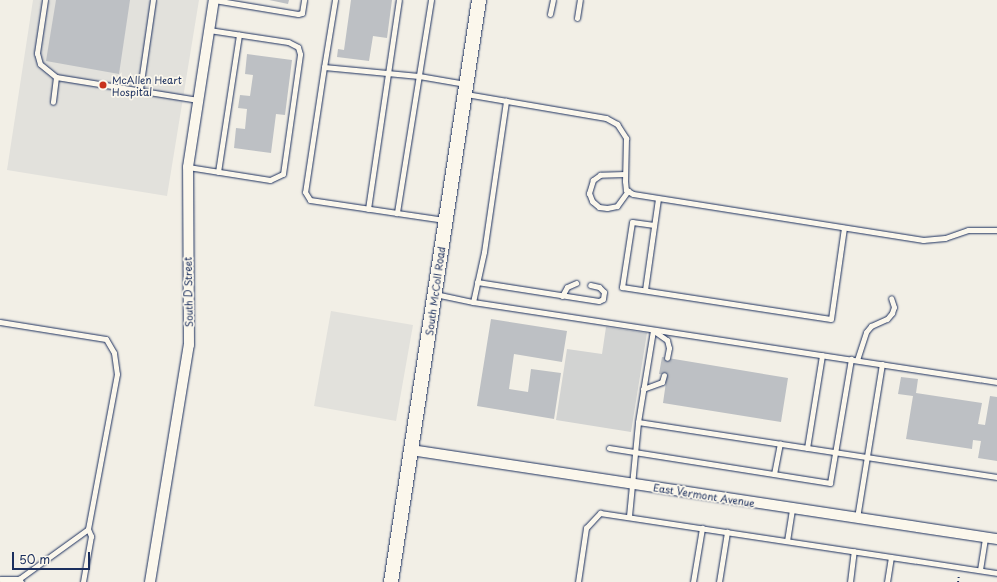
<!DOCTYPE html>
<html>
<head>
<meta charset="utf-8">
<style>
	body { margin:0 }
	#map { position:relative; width:997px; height:582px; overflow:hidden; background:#f2efe6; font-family:"Playpen Sans",sans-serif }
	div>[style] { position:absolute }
	.built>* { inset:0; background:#e2e1dc }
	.green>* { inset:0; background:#d2d3d2 }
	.building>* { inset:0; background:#bdc0c4 }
	.path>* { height:2px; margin-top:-1px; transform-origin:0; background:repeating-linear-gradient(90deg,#1b2f5e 0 1px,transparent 0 4px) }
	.roads { filter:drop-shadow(0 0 1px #1b2f5e) drop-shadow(0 0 1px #1b2f5e) }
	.lane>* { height:5px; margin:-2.5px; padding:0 2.5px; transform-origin:2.5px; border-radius:2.5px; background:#fbf7ec }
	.street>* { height:10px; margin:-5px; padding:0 5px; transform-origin:5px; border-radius:5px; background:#fbf7ec }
	.secondary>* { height:14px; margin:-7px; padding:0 7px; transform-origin:7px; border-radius:7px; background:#fbf7ec }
	.dots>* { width:11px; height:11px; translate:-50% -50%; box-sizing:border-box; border:2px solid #fbf7ec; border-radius:50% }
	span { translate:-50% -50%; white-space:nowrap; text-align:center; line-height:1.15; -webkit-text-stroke:3.5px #fbf7ec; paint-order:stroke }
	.poi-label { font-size:10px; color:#1b2f5e }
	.left { translate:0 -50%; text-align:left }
	.street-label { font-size:10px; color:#1b2f5e }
	.scale { position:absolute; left:12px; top:552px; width:78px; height:18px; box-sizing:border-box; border:2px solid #1b2f5e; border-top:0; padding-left:5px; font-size:12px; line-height:14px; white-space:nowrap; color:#1b2f5e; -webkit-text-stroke:3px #fbf7ec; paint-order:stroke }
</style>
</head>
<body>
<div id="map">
	<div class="built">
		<div style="clip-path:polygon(33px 0,199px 0,167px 196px,7px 170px)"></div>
		<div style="clip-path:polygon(331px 311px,413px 325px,396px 421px,314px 406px)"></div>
	</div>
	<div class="green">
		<div style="clip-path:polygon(606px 327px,647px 333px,631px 432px,556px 420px,567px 349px,602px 354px)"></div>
	</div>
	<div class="building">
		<div style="clip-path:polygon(56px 0,130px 0,119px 74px,46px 61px)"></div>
		<div style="clip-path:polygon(269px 0,289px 0,288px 4px)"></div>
		<div style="clip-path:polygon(351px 0,392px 0,387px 38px,373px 36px,369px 61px,337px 57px,338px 49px,344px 50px)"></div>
		<div style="clip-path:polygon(247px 54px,292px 60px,285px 115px,276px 114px,271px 153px,234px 148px,236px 128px,245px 129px,247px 109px,238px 108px,240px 95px,250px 96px,253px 75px,245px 74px)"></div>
		<div style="clip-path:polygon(491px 319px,567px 331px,562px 362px,514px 354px,509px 389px,528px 392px,531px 369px,561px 373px,554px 419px,477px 406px)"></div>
		<div style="clip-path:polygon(662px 357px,788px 378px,781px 422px,663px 403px,667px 375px,659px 374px)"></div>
		<div style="clip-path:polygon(901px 377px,918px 379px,916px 393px,982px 403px,978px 424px,985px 425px,990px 396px,997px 397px,997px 461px,978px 458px,981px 441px,973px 440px,972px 449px,906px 439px,913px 396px,898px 394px)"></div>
	</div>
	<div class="path">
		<div style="left:958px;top:582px;width:7px;rotate:-82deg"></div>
	</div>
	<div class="roads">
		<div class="lane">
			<div style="left:45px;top:0;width:54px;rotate:98.6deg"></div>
			<div style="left:37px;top:53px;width:11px;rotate:75deg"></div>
			<div style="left:40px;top:64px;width:21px;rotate:39deg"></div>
			<div style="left:56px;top:77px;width:25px;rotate:97deg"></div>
			<div style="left:214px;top:0;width:85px;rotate:9.5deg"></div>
			<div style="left:298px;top:14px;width:4px;rotate:-14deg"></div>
			<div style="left:302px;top:13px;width:13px;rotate:-81deg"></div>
			<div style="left:335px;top:0;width:68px;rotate:99.3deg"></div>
			<div style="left:324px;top:67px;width:95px;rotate:5.4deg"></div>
			<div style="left:419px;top:76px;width:47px;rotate:9.9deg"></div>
			<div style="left:431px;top:0;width:216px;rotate:99.1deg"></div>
			<div style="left:397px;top:213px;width:48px;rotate:8.5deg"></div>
			<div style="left:550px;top:14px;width:14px;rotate:-78deg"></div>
			<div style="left:577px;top:18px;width:18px;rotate:-81deg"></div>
			<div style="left:324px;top:67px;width:126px;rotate:98.6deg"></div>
			<div style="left:305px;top:192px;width:9px;rotate:58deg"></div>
			<div style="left:310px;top:200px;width:88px;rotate:8.5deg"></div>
			<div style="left:56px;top:77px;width:144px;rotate:9.2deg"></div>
			<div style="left:140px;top:89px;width:90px;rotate:-81.7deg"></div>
			<div style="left:466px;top:94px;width:142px;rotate:9.7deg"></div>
			<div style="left:606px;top:118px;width:13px;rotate:29deg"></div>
			<div style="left:617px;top:124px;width:17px;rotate:57deg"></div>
			<div style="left:626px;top:138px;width:43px;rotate:91.3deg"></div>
			<div style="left:625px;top:181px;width:9px;rotate:84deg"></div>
			<div style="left:626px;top:190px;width:8px;rotate:30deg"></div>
			<div style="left:633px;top:194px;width:294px;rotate:9deg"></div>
			<div style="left:923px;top:240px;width:22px;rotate:-5deg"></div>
			<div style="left:945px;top:238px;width:24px;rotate:-19deg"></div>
			<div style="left:968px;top:230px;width:29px"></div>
			<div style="left:188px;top:167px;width:83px;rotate:9deg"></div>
			<div style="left:270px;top:180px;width:14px;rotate:-25deg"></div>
			<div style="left:283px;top:174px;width:121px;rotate:-81.9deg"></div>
			<div style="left:300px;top:54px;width:7px;rotate:-106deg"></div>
			<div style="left:298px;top:47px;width:11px;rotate:-153deg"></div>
			<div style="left:288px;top:42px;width:80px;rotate:-171.4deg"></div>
			<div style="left:218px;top:172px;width:139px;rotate:-81.3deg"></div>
			<div style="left:625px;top:174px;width:25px;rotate:178deg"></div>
			<div style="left:600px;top:175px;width:9px;rotate:144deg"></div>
			<div style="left:593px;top:180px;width:14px;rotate:107deg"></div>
			<div style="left:589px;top:193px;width:9px;rotate:69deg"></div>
			<div style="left:592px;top:201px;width:9px;rotate:41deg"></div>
			<div style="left:599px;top:207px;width:8px;rotate:7deg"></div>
			<div style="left:607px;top:208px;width:10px;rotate:-11deg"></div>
			<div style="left:617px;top:206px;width:19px;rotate:-54deg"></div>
			<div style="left:368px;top:209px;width:211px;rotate:-81.6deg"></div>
			<div style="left:654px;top:225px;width:22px;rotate:-172deg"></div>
			<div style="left:632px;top:222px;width:66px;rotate:98.7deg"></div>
			<div style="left:622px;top:287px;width:211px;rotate:8.7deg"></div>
			<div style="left:831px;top:319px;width:92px;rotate:-81.9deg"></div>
			<div style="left:477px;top:282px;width:123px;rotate:8.9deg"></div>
			<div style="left:599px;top:301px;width:4px;rotate:-27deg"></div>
			<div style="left:603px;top:299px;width:7px;rotate:-82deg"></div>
			<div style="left:604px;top:292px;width:7px;rotate:-135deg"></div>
			<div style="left:599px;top:287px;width:9px;rotate:-167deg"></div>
			<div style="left:645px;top:290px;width:92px;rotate:-81.9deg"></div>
			<div style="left:435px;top:294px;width:39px;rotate:12deg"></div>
			<div style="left:473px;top:302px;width:530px;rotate:8.68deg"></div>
			<div style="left:562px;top:296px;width:10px;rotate:-61deg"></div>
			<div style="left:567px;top:287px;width:10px;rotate:-24deg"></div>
			<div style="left:473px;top:302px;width:51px;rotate:-77.6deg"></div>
			<div style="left:484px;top:252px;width:153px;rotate:-81.7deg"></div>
			<div style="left:0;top:322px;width:107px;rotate:9.1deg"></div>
			<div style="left:106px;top:339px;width:16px;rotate:60deg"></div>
			<div style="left:114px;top:353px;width:21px;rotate:82deg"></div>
			<div style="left:117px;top:374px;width:158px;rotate:100.6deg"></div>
			<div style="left:88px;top:529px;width:8px;rotate:67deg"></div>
			<div style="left:91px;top:536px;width:47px;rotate:99.9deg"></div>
			<div style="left:654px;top:331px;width:16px;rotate:35deg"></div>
			<div style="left:667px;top:340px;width:8px;rotate:76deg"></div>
			<div style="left:669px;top:348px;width:10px;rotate:101deg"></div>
			<div style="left:857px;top:360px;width:29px;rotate:-72deg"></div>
			<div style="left:866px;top:332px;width:8px;rotate:-50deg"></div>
			<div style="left:871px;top:326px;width:17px;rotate:-24deg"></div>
			<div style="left:887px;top:319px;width:8px;rotate:-50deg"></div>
			<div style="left:892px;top:313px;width:6px;rotate:-72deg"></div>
			<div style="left:894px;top:307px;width:9px;rotate:-108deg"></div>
			<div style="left:643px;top:389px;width:20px;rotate:-20deg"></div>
			<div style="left:662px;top:382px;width:7px;rotate:-74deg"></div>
			<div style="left:638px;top:422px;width:363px;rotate:8.7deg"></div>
			<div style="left:609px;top:448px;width:224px;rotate:9deg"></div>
			<div style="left:830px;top:483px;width:126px;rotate:-80.4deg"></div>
			<div style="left:807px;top:448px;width:94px;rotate:-80.8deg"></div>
			<div style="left:774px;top:474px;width:31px;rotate:-79deg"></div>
			<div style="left:629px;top:516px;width:94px;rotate:-84.5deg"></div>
			<div style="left:638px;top:422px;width:93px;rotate:-80.7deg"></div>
			<div style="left:857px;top:518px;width:156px;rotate:-80.8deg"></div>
			<div style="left:787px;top:541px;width:33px;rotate:-81deg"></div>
			<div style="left:980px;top:570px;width:33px;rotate:-81deg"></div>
			<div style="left:0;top:579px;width:19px"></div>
			<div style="left:21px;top:582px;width:4px;rotate:-124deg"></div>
			<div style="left:19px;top:579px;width:85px;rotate:-35.9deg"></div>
			<div style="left:578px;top:582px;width:55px;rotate:-81.6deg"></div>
			<div style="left:586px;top:528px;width:21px;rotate:-47deg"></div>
			<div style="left:600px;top:513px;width:402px;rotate:8.6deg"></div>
			<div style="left:693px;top:582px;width:55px;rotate:-80.5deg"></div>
			<div style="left:719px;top:582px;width:51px;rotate:-80.9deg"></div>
			<div style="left:850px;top:582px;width:31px;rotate:-83deg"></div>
			<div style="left:887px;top:582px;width:25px;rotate:-81deg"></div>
		</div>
		<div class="street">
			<div style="left:411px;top:450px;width:593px;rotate:8.64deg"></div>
			<div style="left:150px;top:582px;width:240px;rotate:-80.7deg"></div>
			<div style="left:189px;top:345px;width:178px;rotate:-90.3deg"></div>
			<div style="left:188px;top:167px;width:169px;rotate:-81.2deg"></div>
		</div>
		<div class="secondary">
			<div style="left:391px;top:582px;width:589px;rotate:-81.4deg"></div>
		</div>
	</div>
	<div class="dots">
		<div style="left:103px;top:85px;background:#c8321e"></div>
	</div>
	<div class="poi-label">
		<span class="left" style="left:112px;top:85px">McAllen Heart<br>Hospital</span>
	</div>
	<div class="street-label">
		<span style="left:435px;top:291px;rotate:-82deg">South McColl Road</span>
		<span style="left:188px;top:292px;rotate:-91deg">South D Street</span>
		<span style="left:704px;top:495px;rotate:9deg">East Vermont Avenue</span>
	</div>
	<div class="scale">50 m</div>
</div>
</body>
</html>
